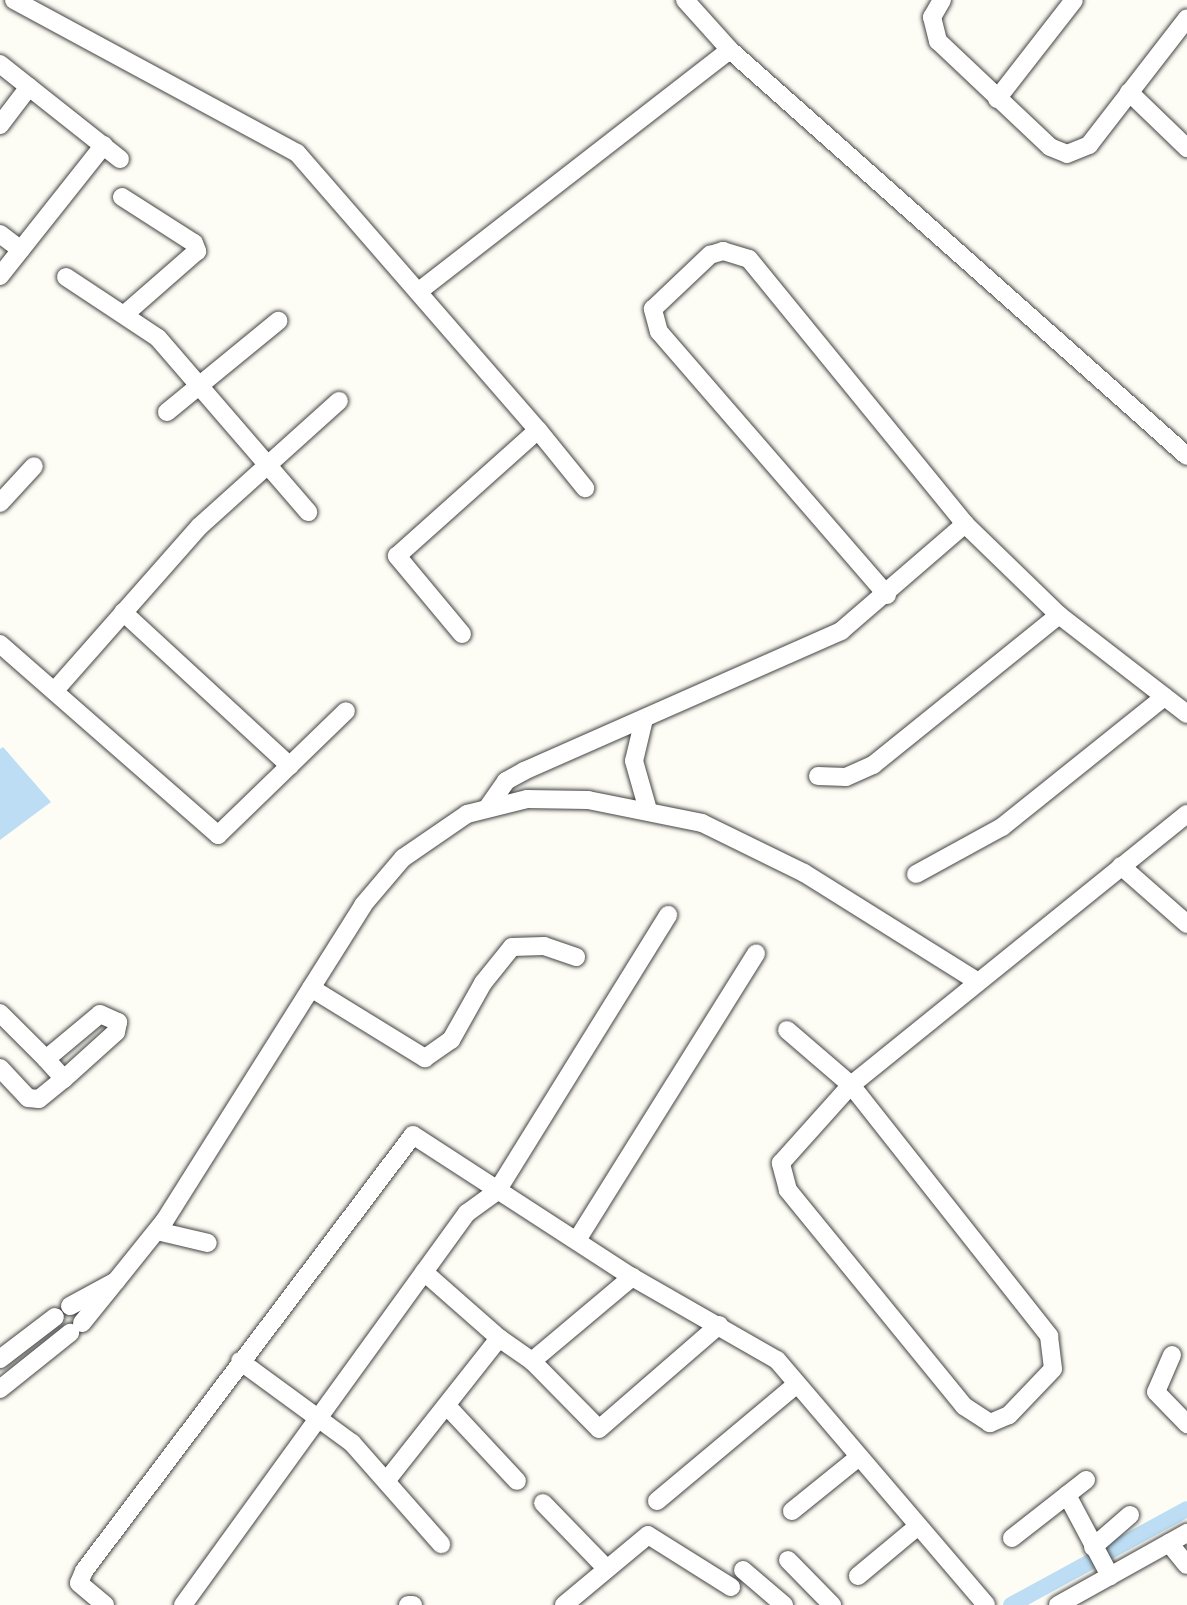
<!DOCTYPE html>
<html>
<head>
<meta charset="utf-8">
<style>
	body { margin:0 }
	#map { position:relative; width:1187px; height:1605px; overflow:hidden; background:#fefdf5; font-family:Merriweather,serif }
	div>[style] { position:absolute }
	.water>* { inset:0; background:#bcddf3 }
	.canal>* { height:16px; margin:-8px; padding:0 8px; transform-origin:8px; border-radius:8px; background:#bcddf3 }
	.roads { filter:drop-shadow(0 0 2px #434343) drop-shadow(0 0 2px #434343) }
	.minor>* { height:18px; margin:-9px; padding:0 9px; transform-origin:9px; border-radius:9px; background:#fff }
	span { translate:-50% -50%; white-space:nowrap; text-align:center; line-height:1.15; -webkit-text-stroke:7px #fff; paint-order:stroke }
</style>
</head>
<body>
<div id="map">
	<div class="water">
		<div style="clip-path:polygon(3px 747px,51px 802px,0 840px,0 749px)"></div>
	</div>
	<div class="canal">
		<div style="left:1011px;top:1605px;width:200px;rotate:-28.6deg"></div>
	</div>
	<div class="roads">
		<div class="minor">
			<div style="left:14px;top:0;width:322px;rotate:28.4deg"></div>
			<div style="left:297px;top:153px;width:367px;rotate:49deg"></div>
			<div style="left:685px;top:0;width:67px;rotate:48deg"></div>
			<div style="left:730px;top:50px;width:611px;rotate:41.62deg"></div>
			<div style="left:942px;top:0;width:20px;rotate:120deg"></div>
			<div style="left:932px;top:17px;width:25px;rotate:76deg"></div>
			<div style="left:938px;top:41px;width:154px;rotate:43.4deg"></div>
			<div style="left:1050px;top:147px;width:18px;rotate:22deg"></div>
			<div style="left:1067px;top:154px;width:24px;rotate:-22deg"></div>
			<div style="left:1089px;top:145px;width:160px;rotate:-52.3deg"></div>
			<div style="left:0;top:64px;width:153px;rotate:38.4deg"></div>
			<div style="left:1129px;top:92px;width:81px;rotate:44deg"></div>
			<div style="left:997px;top:99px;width:125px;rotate:-52.1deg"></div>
			<div style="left:0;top:125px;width:48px;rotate:-52.7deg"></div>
			<div style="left:122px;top:197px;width:85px;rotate:32.6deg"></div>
			<div style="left:194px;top:243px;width:9px;rotate:69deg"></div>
			<div style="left:197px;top:251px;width:97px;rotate:138.8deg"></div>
			<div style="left:0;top:234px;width:26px;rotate:37deg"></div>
			<div style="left:0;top:276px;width:167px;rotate:-51.6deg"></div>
			<div style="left:66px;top:277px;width:110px;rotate:33.5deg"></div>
			<div style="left:158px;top:338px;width:230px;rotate:49.2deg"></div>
			<div style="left:419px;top:291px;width:393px;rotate:-37.8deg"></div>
			<div style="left:167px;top:412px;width:144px;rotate:-39.3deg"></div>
			<div style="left:0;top:503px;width:50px;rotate:-47.4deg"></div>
			<div style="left:887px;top:595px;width:348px;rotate:-130.9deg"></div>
			<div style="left:659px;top:332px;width:24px;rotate:-105deg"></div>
			<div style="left:653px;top:309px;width:79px;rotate:-43.5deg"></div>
			<div style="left:710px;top:255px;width:14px;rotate:-17deg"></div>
			<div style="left:723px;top:251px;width:27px;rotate:17deg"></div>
			<div style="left:749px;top:259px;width:342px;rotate:50.8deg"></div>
			<div style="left:965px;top:524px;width:131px;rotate:44.1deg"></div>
			<div style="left:1059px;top:615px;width:162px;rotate:37.7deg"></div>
			<div style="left:123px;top:612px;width:227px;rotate:42.7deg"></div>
			<div style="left:462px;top:634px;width:102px;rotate:-129.8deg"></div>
			<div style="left:397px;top:556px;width:189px;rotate:-41.8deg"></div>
			<div style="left:538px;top:430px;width:75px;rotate:51deg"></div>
			<div style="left:0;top:644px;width:290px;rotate:41.2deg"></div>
			<div style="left:218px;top:835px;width:178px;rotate:-44.1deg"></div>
			<div style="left:57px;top:688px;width:216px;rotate:-48.6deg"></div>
			<div style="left:200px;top:526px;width:187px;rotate:-42deg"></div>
			<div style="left:644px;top:719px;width:43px;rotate:103.4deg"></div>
			<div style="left:634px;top:761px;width:51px;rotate:74.1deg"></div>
			<div style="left:818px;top:776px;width:28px;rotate:2deg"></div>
			<div style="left:846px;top:777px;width:30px;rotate:-24deg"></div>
			<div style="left:873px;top:765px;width:239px;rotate:-38.9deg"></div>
			<div style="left:488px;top:807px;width:32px;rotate:-55deg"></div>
			<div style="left:506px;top:781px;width:21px;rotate:-29deg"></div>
			<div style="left:524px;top:771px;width:347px;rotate:-23.8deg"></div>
			<div style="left:841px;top:631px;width:164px;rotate:-40.8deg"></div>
			<div style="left:1121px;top:866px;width:88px;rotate:41.3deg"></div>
			<div style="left:916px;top:874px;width:98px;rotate:-28.7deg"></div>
			<div style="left:1002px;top:827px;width:208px;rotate:-38.7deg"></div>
			<div style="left:311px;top:988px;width:134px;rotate:31.6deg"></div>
			<div style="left:425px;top:1058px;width:32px;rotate:-35deg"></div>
			<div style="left:451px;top:1040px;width:65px;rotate:-60.7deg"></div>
			<div style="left:483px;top:983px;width:46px;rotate:-51.1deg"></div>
			<div style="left:512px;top:947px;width:32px;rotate:-2deg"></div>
			<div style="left:544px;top:946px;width:34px;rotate:19deg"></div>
			<div style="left:0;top:1013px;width:65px;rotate:45deg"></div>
			<div style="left:46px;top:1059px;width:70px;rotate:-39.8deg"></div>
			<div style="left:100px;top:1014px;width:20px;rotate:24deg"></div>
			<div style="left:118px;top:1022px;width:10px;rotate:101deg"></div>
			<div style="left:116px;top:1032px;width:70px;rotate:137.9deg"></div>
			<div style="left:787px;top:1030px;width:84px;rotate:40.7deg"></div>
			<div style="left:851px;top:1085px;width:320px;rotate:51.7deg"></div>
			<div style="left:1049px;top:1336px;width:33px;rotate:83deg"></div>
			<div style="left:1053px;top:1369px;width:64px;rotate:133.7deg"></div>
			<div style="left:1009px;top:1415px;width:21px;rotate:157deg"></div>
			<div style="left:990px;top:1423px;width:31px;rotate:-147deg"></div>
			<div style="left:964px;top:1406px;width:279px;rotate:-129.2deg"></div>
			<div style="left:788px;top:1190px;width:28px;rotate:-105deg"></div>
			<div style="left:781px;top:1163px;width:105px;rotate:-48.1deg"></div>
			<div style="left:851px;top:1085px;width:432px;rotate:-38.9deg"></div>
			<div style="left:0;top:1068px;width:41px;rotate:47deg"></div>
			<div style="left:28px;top:1098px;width:11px;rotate:5deg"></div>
			<div style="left:39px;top:1099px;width:32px;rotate:-39deg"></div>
			<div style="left:64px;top:1079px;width:27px;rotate:-132deg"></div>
			<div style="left:157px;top:1231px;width:52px;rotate:13.2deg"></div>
			<div style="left:577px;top:1240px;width:338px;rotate:-58deg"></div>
			<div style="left:424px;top:1272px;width:100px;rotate:41.3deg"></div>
			<div style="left:116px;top:1281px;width:78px;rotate:-51.2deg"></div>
			<div style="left:165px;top:1220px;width:372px;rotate:-57.8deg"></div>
			<div style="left:363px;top:905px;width:62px;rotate:-49.6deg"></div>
			<div style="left:403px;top:858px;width:78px;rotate:-34.5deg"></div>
			<div style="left:467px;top:814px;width:62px;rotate:-14deg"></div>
			<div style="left:527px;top:799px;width:61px;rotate:0.9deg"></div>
			<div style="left:588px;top:800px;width:116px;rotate:11.4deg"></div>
			<div style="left:702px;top:823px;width:114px;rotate:26.1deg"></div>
			<div style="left:804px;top:873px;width:202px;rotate:32deg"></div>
			<div style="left:70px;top:1306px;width:52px;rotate:-28.5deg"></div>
			<div style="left:116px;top:1281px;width:54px;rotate:129deg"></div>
			<div style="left:1172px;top:1355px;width:40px;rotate:113.4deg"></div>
			<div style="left:1156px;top:1392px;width:45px;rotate:45.9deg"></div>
			<div style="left:0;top:1359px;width:69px;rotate:-37.4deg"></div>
			<div style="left:240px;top:1361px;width:139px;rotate:36.2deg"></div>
			<div style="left:352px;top:1443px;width:135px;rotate:48.6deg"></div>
			<div style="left:532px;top:1361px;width:95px;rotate:45.4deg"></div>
			<div style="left:599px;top:1429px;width:159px;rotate:-40.9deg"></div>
			<div style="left:0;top:1389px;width:90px;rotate:-38.7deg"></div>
			<div style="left:448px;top:1407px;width:101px;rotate:47deg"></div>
			<div style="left:387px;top:1480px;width:181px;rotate:-51.7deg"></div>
			<div style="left:499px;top:1338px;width:40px;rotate:34.9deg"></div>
			<div style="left:532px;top:1361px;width:131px;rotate:-40deg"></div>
			<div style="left:1086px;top:1480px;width:24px;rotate:142deg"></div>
			<div style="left:1067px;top:1495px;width:92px;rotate:62deg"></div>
			<div style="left:657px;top:1501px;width:182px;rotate:-39.9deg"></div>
			<div style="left:543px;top:1503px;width:89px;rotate:45.9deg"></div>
			<div style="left:792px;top:1511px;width:86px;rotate:-38.9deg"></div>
			<div style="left:1012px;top:1538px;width:70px;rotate:-38deg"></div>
			<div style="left:1169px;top:1543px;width:28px;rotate:51deg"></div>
			<div style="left:1093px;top:1547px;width:49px;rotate:-40.9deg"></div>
			<div style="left:788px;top:1560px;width:63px;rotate:45.6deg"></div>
			<div style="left:743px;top:1570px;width:54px;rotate:40.5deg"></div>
			<div style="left:858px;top:1576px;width:78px;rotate:-39.8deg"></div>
			<div style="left:105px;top:1605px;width:34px;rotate:-140deg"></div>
			<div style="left:79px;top:1583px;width:13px;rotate:-67deg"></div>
			<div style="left:84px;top:1571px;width:546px;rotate:-52.96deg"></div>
			<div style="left:413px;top:1135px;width:261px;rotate:33deg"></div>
			<div style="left:632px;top:1277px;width:167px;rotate:29.8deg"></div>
			<div style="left:777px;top:1360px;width:322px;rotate:49.5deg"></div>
			<div style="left:183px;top:1605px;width:484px;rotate:-54.1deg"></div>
			<div style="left:467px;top:1213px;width:37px;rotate:-36deg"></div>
			<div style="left:497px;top:1191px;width:325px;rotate:-58.2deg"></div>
			<div style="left:408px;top:1605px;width:5px"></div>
			<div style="left:564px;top:1605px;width:109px;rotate:-39.8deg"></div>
			<div style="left:648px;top:1535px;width:98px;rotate:32.1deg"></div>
			<div style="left:1058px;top:1605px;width:148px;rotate:-29.2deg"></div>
		</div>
	</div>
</div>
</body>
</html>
